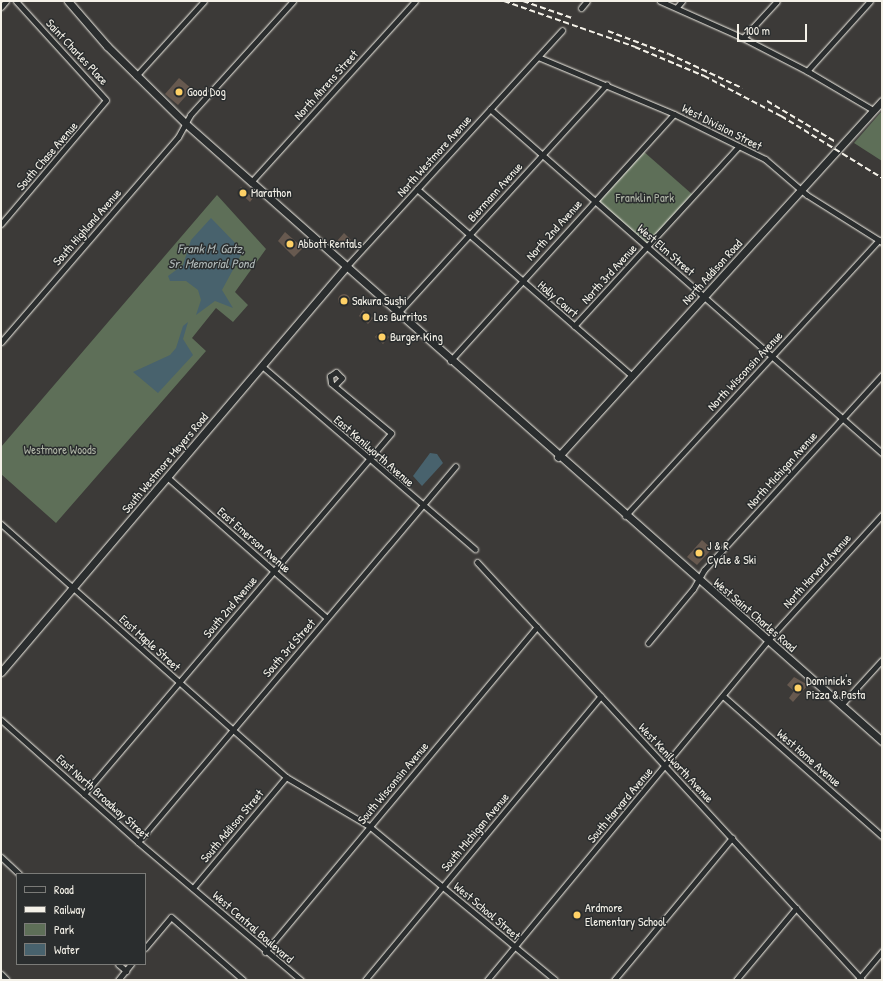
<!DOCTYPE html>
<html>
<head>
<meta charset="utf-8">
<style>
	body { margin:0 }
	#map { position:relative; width:883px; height:981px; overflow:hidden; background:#3c3a38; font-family:"Patrick Hand",sans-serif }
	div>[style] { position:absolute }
	.green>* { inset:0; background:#5e6f58 }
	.water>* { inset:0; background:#48626d }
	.building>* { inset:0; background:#67594f }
	.round { border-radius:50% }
	.roads { filter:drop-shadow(0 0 1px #f4f1e8) drop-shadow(0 0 1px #f4f1e8) }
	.street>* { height:5px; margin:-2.5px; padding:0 2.5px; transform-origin:2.5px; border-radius:2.5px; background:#2a2d2e }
	.secondary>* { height:7px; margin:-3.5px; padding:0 3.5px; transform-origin:3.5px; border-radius:3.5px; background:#2a2d2e }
	.rail>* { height:1.5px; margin-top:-0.75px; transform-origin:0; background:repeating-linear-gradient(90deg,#f4f1e8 0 6px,transparent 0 9px) }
	.dots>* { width:11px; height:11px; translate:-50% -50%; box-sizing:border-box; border:2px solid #2a2d2e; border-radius:50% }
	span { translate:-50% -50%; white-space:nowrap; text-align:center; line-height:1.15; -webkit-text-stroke:3px #2a2d2e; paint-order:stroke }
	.street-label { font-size:12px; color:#f4f1e8 }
	.poi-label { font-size:12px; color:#f4f1e8 }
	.left { translate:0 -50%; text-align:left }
	.park-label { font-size:12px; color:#b0b6a7 }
	.water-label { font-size:13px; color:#afb8b7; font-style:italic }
	.frame { position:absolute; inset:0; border:2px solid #f4f1e8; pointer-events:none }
	.legend { position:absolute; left:16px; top:873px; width:130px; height:92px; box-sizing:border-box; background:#2a2d2e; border:1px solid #7b7b78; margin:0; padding:5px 7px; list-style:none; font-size:12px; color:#f4f1e8 }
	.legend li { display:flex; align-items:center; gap:8px; height:20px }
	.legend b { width:20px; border:1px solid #7b7b78 }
	.scale { position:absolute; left:737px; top:24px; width:70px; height:18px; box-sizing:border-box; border:2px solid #f4f1e8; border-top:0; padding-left:5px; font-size:12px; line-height:14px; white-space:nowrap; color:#f4f1e8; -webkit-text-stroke:3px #2a2d2e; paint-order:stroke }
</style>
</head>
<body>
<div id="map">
	<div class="green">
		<div style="clip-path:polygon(882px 111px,882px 161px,854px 143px)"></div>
		<div style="clip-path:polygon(643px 151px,693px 195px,647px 245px,597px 201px)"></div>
		<div style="clip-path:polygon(217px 195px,266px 249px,235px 292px,248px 305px,233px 322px,216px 308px,192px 338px,206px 351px,56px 523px,1px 474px,1px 447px)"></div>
	</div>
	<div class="water">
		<div style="clip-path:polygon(211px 218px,240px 248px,242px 253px,222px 290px,233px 308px,215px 301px,196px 315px,201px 300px,198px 290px,186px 281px,170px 281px,168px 276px,183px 265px,191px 240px)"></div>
		<div style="clip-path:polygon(188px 322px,183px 339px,193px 355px,158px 393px,133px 372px,170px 355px,176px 348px,183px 326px)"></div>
		<div style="clip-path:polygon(430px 453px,437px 454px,443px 463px,422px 486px,413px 476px)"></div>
	</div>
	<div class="building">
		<div style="clip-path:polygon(179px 78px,192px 89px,178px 105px,165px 94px)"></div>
		<div style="clip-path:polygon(241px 187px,253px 198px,250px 202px,238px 191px)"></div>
		<div style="clip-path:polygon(285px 232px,303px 248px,294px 257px,278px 241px)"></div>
		<div style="clip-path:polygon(344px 233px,351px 240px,344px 248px,337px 241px)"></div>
		<div class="round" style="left:338px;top:294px;width:12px;height:12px"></div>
		<div style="clip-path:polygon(363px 310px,373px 318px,368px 324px,359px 316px)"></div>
		<div style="clip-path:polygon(381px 330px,389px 337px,383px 344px,375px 337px)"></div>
		<div style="clip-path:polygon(702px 540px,712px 549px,697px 565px,687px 557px)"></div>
		<div style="clip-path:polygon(794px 677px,808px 685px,793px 702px,789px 698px,794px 691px,787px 685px)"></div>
	</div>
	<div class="roads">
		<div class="street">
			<div style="left:660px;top:1px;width:91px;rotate:24deg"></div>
			<div style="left:743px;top:38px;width:72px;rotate:27.3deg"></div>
			<div style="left:807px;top:71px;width:77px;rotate:30.6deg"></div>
			<div style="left:1px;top:7px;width:8px;rotate:-50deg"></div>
			<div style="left:677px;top:7px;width:8px;rotate:-50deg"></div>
			<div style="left:581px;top:8px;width:9px;rotate:-49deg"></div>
			<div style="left:743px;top:38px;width:50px;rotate:-47.4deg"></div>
			<div style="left:538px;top:57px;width:147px;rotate:22.7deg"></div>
			<div style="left:674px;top:114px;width:102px;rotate:26.3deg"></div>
			<div style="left:765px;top:159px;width:55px;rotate:40.6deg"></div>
			<div style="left:807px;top:195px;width:89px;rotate:32.1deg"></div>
			<div style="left:807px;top:71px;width:94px;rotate:-48deg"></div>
			<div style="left:136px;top:76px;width:101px;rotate:-47.8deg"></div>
			<div style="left:490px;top:109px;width:522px;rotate:41.27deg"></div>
			<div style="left:251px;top:182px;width:244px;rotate:-47.8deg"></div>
			<div style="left:417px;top:189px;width:285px;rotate:41deg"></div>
			<div style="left:1px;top:224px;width:162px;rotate:-49.7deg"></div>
			<div style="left:106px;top:100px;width:134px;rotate:-132.3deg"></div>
			<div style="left:345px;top:268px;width:322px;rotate:-47.6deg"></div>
			<div style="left:397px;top:314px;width:311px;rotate:-47.6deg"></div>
			<div style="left:574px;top:326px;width:244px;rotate:-47.5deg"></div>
			<div style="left:1px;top:342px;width:271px;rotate:-49.2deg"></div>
			<div style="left:178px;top:137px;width:25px;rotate:-61deg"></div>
			<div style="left:190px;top:115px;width:154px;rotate:-47.9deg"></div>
			<div style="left:450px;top:361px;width:333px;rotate:-47.8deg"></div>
			<div style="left:262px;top:366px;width:281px;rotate:40.7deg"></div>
			<div style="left:167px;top:477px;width:213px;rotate:41.4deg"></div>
			<div style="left:625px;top:516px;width:375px;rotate:-47.4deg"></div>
			<div style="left:1px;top:524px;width:381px;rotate:41.6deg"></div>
			<div style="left:286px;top:777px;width:96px;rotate:30.6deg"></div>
			<div style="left:369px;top:826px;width:241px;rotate:39.6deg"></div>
			<div style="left:477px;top:562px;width:568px;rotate:47.35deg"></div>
			<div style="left:648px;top:643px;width:70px;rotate:-50.2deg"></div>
			<div style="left:693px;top:589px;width:22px;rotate:-60deg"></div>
			<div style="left:704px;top:570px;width:264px;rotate:-47.6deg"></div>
			<div style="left:723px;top:696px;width:212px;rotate:41.4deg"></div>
			<div style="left:841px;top:705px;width:61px;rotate:-47.7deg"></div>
			<div style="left:1px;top:720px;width:183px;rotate:41.7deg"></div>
			<div style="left:138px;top:842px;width:214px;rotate:40.3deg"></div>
			<div style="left:84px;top:794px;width:474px;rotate:-49.6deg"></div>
			<div style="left:391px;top:433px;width:78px;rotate:-140.2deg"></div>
			<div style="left:331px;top:383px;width:7px;rotate:-98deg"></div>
			<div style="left:330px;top:376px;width:7px;rotate:-34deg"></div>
			<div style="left:336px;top:372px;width:8px;rotate:45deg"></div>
			<div style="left:342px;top:378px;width:8px;rotate:135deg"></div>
			<div style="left:138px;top:842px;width:492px;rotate:-49.8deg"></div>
			<div style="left:1px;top:857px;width:25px;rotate:43deg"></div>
			<div style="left:193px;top:888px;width:145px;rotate:-50deg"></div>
			<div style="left:145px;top:948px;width:40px;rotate:-50deg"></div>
			<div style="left:171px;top:917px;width:96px;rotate:41.2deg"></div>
			<div style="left:265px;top:952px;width:424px;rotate:-50.1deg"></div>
			<div style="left:118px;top:964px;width:11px;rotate:41deg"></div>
			<div style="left:1px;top:974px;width:8px;rotate:45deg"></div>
			<div style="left:118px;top:980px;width:21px;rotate:-51deg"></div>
			<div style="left:365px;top:980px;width:369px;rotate:-50.3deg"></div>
			<div style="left:487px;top:980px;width:452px;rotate:-50.4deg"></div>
			<div style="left:775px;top:632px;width:159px;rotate:-47.6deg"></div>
			<div style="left:614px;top:980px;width:185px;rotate:-50.3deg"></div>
			<div style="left:736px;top:980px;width:94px;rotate:-50.2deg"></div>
			<div style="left:858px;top:980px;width:38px;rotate:-50deg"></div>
		</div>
		<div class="secondary">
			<div style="left:68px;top:1px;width:60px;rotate:49.1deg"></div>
			<div style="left:107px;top:46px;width:110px;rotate:44.6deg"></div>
			<div style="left:185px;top:123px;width:932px;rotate:41.56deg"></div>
			<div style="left:558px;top:457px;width:481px;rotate:-47.7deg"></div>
			<div style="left:1px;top:672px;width:531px;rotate:-49.59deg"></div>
		</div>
	</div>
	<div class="rail">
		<div style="left:504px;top:1px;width:139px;rotate:19.3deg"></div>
		<div style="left:635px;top:47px;width:75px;rotate:22.8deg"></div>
		<div style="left:704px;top:76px;width:87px;rotate:27.5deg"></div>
		<div style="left:781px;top:116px;width:119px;rotate:31.5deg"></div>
		<div style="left:523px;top:1px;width:52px;rotate:19.1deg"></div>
		<div style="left:608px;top:31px;width:65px;rotate:20.7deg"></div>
		<div style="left:669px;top:54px;width:81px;rotate:25deg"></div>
		<div style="left:767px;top:101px;width:80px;rotate:30.7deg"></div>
	</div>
	<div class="dots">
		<div style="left:179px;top:92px;background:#ffd166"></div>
		<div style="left:243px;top:193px;background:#ffd166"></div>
		<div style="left:290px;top:244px;background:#ffd166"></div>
		<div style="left:344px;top:301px;background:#ffd166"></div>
		<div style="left:366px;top:317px;background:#ffd166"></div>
		<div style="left:382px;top:337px;background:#ffd166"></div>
		<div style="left:699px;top:553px;background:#ffd166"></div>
		<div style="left:798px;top:688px;background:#ffd166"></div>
		<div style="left:577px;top:915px;background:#ffd166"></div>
	</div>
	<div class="street-label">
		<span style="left:77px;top:52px;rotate:47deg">Saint Charles Place</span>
		<span style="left:326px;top:85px;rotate:-48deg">North Ahrens Street</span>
		<span style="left:722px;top:127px;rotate:27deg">West Division Street</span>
		<span style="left:47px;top:156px;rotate:-49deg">South Chase Avenue</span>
		<span style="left:434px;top:156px;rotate:-48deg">North Westmore Avenue</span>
		<span style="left:495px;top:192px;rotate:-48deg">Biermann Avenue</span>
		<span style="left:87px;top:227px;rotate:-49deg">South Highland Avenue</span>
		<span style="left:554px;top:230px;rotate:-48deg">North 2nd Avenue</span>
		<span style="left:666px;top:250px;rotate:41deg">West Elm Street</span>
		<span style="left:712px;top:272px;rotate:-48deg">North Addison Road</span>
		<span style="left:609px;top:274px;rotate:-48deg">North 3rd Avenue</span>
		<span style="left:558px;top:299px;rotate:41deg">Holly Court</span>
		<span style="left:745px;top:371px;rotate:-47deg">North Wisconsin Avenue</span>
		<span style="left:374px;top:451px;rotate:41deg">East Kenilworth Avenue</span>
		<span style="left:165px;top:463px;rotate:-50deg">South Westmore Meyers Road</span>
		<span style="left:782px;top:470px;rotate:-48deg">North Michigan Avenue</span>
		<span style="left:254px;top:540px;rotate:41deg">East Emerson Avenue</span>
		<span style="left:817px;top:571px;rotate:-48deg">North Harvard Avenue</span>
		<span style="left:230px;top:607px;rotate:-50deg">South 2nd Avenue</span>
		<span style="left:755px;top:615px;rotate:41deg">West Saint Charles Road</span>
		<span style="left:150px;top:643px;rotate:42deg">East Maple Street</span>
		<span style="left:289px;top:648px;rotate:-49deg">South 3rd Street</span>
		<span style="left:809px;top:758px;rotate:41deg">West Home Avenue</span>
		<span style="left:676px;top:763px;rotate:47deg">West Kenilworth Avenue</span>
		<span style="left:393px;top:783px;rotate:-50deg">South Wisconsin Avenue</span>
		<span style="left:103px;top:797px;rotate:42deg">East North Broadway Street</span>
		<span style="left:620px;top:805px;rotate:-50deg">South Harvard Avenue</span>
		<span style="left:232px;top:826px;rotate:-50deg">South Addison Street</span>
		<span style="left:475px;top:832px;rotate:-50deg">South Michigan Avenue</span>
		<span style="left:487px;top:911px;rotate:40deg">West School Street</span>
		<span style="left:253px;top:927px;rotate:41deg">West Central Boulevard</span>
	</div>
	<div class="poi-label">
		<span class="left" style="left:187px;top:92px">Good Dog</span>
		<span class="left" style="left:251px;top:193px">Marathon</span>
		<span class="left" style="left:298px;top:244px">Abbott Rentals</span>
		<span class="left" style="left:352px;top:301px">Sakura Sushi</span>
		<span class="left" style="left:374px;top:317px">Los Burritos</span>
		<span class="left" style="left:390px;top:337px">Burger King</span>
		<span class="left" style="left:707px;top:553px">J &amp; R<br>Cycle &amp; Ski</span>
		<span class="left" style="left:806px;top:688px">Dominick's<br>Pizza &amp; Pasta</span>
		<span class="left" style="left:585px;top:915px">Ardmore<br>Elementary School</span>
	</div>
	<div class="park-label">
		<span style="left:645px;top:198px">Franklin Park</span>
		<span style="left:60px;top:450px">Westmore Woods</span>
	</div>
	<div class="water-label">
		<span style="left:211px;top:256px">Frank M. Gatz,<br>Sr. Memorial Pond</span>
	</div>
	<div class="frame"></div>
	<ul class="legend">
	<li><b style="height:5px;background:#2a2d2e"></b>Road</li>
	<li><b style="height:5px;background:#f4f1e8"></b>Railway</li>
	<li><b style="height:11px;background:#5e6f58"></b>Park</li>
	<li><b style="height:11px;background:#48626d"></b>Water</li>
	</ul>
	<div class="scale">100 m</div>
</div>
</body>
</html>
